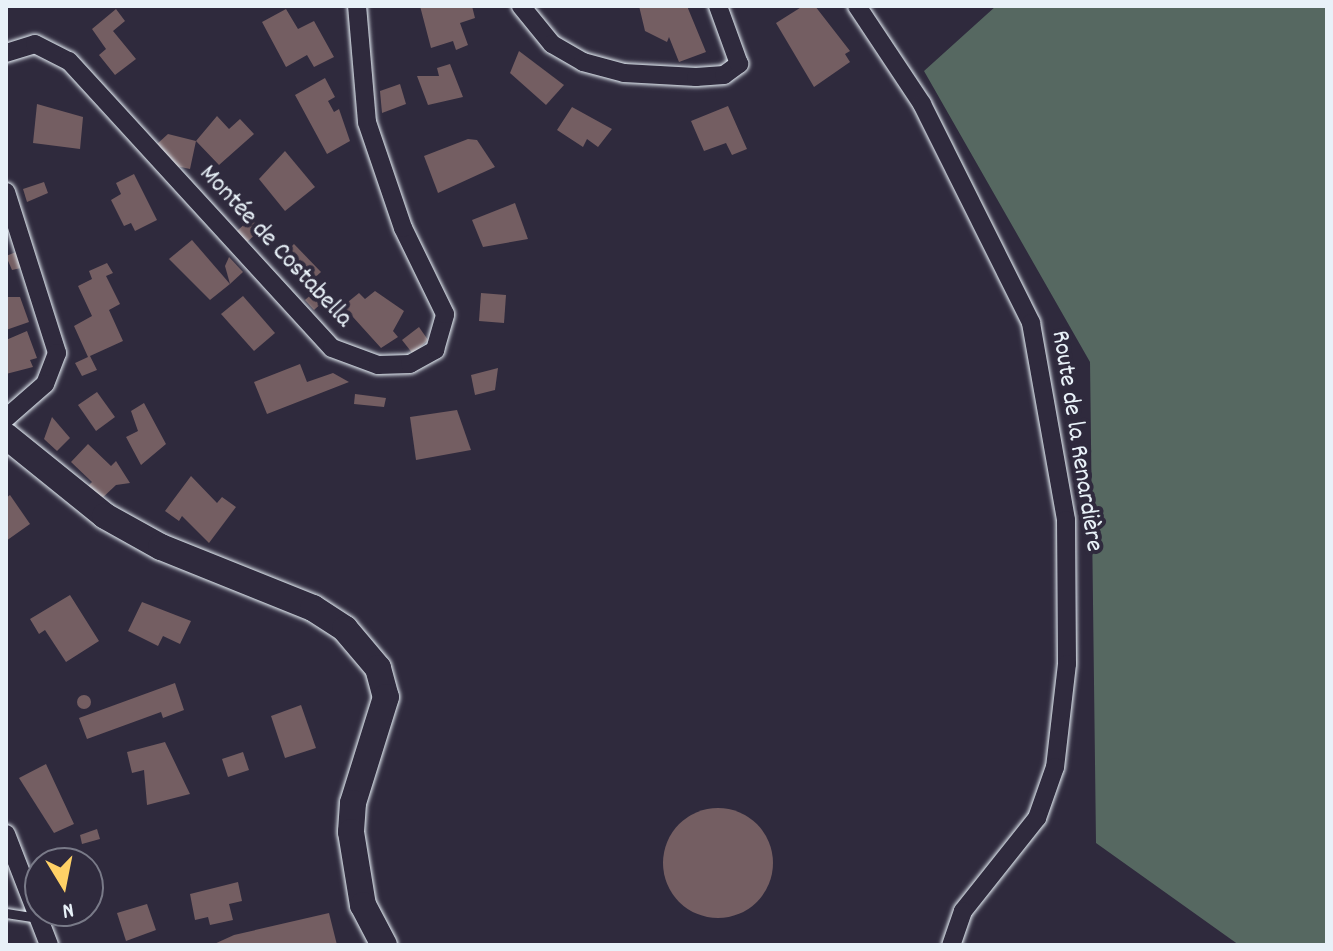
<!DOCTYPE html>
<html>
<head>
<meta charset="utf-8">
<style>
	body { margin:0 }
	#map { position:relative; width:1333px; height:951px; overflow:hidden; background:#2f2a3d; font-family:Dekko,sans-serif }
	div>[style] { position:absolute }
	.green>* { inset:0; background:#566861 }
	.building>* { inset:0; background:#745e62 }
	.round { border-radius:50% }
	.roads { filter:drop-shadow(0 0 2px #e8f1f8) drop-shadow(0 0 2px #e8f1f8) }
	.lane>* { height:9px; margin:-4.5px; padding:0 4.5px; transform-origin:4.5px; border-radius:4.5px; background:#2f2a3d }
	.street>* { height:18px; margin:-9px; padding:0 9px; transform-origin:9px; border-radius:9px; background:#2f2a3d }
	.secondary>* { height:26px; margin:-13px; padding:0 13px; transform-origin:13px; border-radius:13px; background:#2f2a3d }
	span { translate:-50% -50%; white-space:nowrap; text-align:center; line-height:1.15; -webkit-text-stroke:8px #2f2a3d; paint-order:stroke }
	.street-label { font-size:26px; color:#e8f1f8 }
	.frame { position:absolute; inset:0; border:8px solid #e8f1f8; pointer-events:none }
	.north { position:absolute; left:24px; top:847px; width:80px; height:80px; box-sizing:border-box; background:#2f2a3d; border:2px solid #797a88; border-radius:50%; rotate:170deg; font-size:22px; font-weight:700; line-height:32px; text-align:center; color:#e8f1f8 }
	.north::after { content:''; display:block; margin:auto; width:28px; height:36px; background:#ffd166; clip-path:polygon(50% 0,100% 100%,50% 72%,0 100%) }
</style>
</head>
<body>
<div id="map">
	<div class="green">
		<div style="clip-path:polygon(996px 6px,1327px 6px,1327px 945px,1239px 945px,1096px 843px,1090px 362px,924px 71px)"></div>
	</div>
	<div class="building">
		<div style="clip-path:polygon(420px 6px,472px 6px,475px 18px,460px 23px,468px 45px,456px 50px,453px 41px,431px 48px)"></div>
		<div style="clip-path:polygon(639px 6px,687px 6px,706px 52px,679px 62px,669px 37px,667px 42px,645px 31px)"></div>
		<div style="clip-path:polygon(803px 6px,815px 6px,850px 51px,845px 54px,850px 62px,814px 87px,776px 23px)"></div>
		<div style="clip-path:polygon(116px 9px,125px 21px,113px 31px,136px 59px,115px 75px,99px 55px,106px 49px,92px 29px)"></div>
		<div style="clip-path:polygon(286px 9px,298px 29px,314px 21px,334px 57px,314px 67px,307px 55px,286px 67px,262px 22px)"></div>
		<div style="clip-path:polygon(519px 51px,564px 85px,546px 105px,510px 73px)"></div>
		<div style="clip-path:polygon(450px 64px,463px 97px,428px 105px,417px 76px,439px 76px,437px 68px)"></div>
		<div style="clip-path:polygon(325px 78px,335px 97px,328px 101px,334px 112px,339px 109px,350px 141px,327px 154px,295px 95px)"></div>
		<div style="clip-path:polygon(400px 84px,406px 104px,382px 113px,380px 91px)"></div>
		<div style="clip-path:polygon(37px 104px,83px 117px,80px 149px,33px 143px)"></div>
		<div style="clip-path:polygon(728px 106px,747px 149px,732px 155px,726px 143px,704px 151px,691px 121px)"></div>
		<div style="clip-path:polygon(572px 107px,612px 129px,598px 147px,587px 139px,583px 147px,557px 130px)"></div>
		<div style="clip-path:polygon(217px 116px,229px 129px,240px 119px,254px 134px,219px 165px,196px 141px,190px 169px,176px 166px,157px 144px,168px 134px,196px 141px)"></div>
		<div style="clip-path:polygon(468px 139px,477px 140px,495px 167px,438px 193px,424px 156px)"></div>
		<div style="clip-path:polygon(285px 151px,315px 187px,285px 211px,259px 179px)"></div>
		<div style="clip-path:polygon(134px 174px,157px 220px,135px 231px,131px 223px,124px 226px,111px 200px,121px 194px,116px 183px)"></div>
		<div style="clip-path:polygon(44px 182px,48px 193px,27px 202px,23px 189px)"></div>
		<div style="clip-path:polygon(515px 203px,528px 239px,483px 247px,472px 220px)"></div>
		<div style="clip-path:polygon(251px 218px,261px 229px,246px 243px,236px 232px)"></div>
		<div style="clip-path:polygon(192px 240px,230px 284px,210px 300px,169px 259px)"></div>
		<div style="clip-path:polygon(294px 244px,321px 272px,311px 281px,281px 256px)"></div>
		<div style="clip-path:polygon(16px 252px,21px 268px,12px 270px,6px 256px)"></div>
		<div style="clip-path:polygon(229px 257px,243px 272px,230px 284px,225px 266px)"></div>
		<div style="clip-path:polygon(107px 263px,113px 273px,106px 276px,120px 304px,109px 310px,123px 341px,90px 356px,97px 370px,82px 376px,75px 363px,88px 357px,74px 326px,92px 316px,78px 286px,92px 279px,89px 271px)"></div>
		<div style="clip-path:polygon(322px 285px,331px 295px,314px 310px,305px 300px)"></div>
		<div style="clip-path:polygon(375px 291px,404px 311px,393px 331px,398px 337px,381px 348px,343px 306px,359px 293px,365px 299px)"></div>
		<div style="clip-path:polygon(481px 293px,506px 295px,504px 323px,479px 321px)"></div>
		<div style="clip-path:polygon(243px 296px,275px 333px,254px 351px,221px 314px)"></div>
		<div style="clip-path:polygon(6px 297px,20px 297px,29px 322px,6px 330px)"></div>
		<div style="clip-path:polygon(419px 327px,428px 340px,413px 354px,402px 340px)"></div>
		<div style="clip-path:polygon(27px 331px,37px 358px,30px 360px,33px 367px,6px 374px,6px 340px)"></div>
		<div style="clip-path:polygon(300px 364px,307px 382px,333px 373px,349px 382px,267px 414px,254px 382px)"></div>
		<div style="clip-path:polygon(498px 368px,495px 390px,475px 395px,471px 375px)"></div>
		<div style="clip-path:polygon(97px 392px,115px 417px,96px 431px,78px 405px)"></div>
		<div style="clip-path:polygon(355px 394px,386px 398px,384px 407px,354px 404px)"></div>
		<div style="clip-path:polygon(144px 403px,166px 444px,141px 465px,126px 437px,138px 431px,131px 411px)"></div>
		<div style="clip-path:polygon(457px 410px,471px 450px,416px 460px,410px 417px)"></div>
		<div style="clip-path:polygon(52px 417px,70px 438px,57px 451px,44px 439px)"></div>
		<div style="clip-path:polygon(88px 444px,111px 466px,116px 461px,130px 483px,116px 485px,98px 502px,83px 491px,92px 482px,71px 462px)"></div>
		<div style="clip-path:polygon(191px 476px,217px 503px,222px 497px,236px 507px,209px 543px,182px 516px,179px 521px,165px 511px)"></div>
		<div style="clip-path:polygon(10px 495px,30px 524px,6px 541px,6px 498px)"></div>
		<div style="clip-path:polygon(70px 595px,99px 641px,66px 662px,45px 630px,39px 634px,30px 619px)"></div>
		<div style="clip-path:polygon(142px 602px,191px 621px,180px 644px,163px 636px,158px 646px,128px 631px)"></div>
		<div style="clip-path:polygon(175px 683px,184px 710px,163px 718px,161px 712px,87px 739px,79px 718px)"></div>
		<div class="round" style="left:77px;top:695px;width:14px;height:14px"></div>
		<div style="clip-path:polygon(301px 705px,316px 748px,285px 758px,271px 716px)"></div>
		<div style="clip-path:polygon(165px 742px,190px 794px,147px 805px,144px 770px,132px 773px,127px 752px)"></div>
		<div style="clip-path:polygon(243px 752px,249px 770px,228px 777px,222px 759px)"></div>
		<div style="clip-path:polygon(46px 764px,74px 824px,54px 833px,19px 778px)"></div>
		<div class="round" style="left:663px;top:808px;width:110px;height:110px"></div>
		<div style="clip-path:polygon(97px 829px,100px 839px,82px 844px,80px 835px)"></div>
		<div style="clip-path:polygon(238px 882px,242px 901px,229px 904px,233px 920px,210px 925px,208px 917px,195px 920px,190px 894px)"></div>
		<div style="clip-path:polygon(147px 904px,156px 930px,126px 941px,117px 913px)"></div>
		<div style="clip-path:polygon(329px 913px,337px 945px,212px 945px,234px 935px)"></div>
	</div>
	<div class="roads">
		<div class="lane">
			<div style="left:6px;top:913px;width:33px;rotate:9deg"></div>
		</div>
		<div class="street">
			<div style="left:521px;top:6px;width:49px;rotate:50.8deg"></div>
			<div style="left:552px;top:44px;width:36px;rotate:30deg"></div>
			<div style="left:583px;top:62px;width:42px;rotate:15deg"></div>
			<div style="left:624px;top:73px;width:72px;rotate:3.2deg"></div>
			<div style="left:696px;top:77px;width:28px;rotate:-4deg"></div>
			<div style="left:724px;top:75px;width:19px;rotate:-36deg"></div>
			<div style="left:739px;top:64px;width:62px;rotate:-109.9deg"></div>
			<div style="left:857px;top:6px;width:118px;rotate:56.4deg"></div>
			<div style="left:922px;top:104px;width:245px;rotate:63.5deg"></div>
			<div style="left:1031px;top:323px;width:200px;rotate:79.9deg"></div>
			<div style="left:1066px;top:520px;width:144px;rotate:89.6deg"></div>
			<div style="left:1067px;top:664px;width:104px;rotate:96.6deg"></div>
			<div style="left:1055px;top:767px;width:54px;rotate:109.4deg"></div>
			<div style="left:1037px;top:818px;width:119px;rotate:128.5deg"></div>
			<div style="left:963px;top:911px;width:36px;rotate:109deg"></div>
			<div style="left:6px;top:53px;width:30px;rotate:-17deg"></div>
			<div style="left:35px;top:44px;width:38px;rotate:27deg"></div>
			<div style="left:69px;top:61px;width:389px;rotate:47.5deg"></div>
			<div style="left:332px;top:348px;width:49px;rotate:20.3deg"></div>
			<div style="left:378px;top:365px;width:32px;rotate:-2deg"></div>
			<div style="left:410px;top:364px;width:29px;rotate:-29deg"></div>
			<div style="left:435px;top:350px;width:37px;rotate:-74deg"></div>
			<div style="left:445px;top:314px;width:96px;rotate:-116deg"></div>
			<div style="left:403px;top:228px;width:112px;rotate:-108.8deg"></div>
			<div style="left:367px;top:122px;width:116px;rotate:-94.9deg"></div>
			<div style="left:6px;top:192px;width:169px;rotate:72.4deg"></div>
			<div style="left:57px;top:353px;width:33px;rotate:111deg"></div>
			<div style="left:45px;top:384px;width:52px;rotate:138.9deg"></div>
			<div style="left:6px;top:834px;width:119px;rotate:68.8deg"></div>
		</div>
		<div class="secondary">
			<div style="left:6px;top:436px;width:127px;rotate:38.9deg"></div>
			<div style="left:105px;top:516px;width:64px;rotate:29deg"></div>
			<div style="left:161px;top:547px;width:164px;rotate:21.9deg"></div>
			<div style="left:313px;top:608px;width:38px;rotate:33deg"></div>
			<div style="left:345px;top:629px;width:51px;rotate:49.8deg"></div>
			<div style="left:378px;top:668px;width:30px;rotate:75deg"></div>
			<div style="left:386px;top:697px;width:111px;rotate:107.3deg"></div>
			<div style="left:353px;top:803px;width:29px;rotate:94deg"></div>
			<div style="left:351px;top:832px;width:74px;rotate:80.7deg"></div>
			<div style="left:363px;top:905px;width:45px;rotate:62.3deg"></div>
		</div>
	</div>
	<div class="street-label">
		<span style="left:275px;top:247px;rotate:47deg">Montée de Costabella</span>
		<span style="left:1076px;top:441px;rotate:81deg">Route de la Renardière</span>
	</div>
	<div class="frame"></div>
	<div class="north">N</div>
</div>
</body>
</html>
